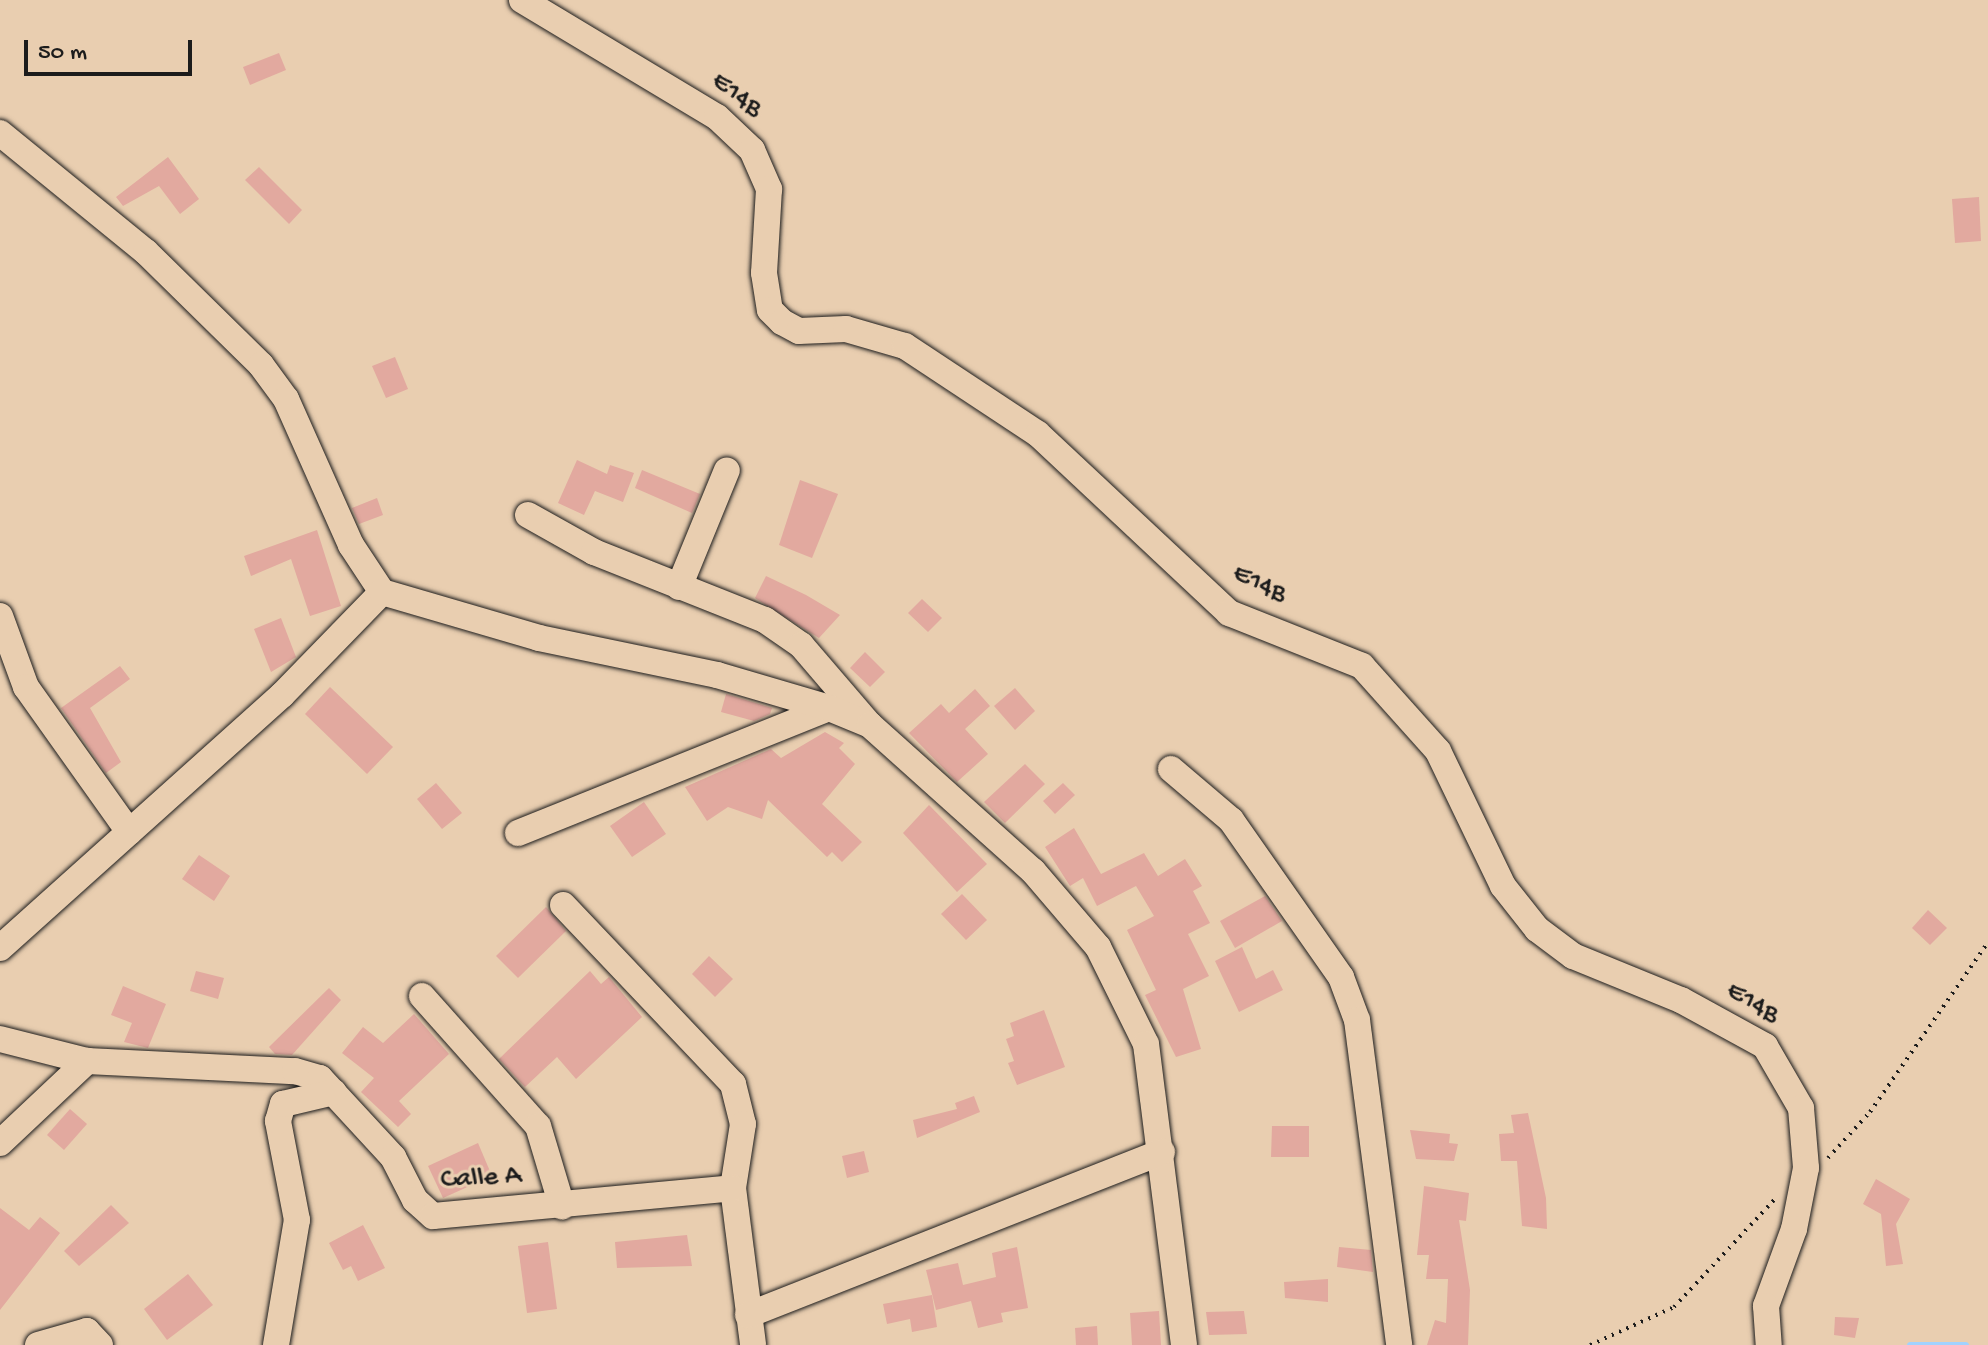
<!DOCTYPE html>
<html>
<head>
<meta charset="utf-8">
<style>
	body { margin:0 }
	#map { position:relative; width:1988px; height:1345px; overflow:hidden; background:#e9ceb0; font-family:"Gochi Hand",sans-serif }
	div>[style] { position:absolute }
	.stream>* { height:7px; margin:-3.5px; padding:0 3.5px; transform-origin:3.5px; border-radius:3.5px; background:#a1d2fe }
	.building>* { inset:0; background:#e2a99f }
	.path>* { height:4px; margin-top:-2px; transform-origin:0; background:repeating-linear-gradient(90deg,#1c1c1c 0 2px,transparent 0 8px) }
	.roads { filter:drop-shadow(0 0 2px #1c1c1c) drop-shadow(0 0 2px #1c1c1c) }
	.minor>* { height:26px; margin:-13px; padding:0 13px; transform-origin:13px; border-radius:13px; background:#e9ceb0 }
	span { translate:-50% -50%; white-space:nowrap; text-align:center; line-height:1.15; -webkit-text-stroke:6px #e9ceb0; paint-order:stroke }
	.street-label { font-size:28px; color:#1c1c1c }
	.scale { position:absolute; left:24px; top:40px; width:168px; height:36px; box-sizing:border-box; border:4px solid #1c1c1c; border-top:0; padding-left:10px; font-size:24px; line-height:28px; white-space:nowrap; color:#1c1c1c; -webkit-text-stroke:6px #e9ceb0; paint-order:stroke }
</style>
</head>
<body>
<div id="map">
	<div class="stream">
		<div style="left:1910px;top:1345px;width:55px"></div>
	</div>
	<div class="building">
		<div style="clip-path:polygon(279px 53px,286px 70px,250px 85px,243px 67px)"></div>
		<div style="clip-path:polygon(168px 157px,199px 199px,180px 214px,159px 186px,123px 206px,116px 197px)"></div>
		<div style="clip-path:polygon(259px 167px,302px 210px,289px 224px,245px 180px)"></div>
		<div style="clip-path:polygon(1979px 197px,1981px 241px,1955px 243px,1952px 199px)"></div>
		<div style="clip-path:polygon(395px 357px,408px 389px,386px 398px,372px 366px)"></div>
		<div style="clip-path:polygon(577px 460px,607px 474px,610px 465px,634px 473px,623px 502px,595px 491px,584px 515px,558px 503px)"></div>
		<div style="clip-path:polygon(642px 470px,700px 494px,692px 513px,635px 488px)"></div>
		<div style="clip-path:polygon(800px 480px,838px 494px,812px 558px,779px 545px)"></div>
		<div style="clip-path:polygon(377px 498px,383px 515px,359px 524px,352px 508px)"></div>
		<div style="clip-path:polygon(317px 530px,341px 606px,310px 616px,291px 559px,251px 576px,244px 556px)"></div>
		<div style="clip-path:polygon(766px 576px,806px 595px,840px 615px,819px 638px,755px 598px)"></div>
		<div style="clip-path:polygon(922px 599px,942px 618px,928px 632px,908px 613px)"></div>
		<div style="clip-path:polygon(281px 618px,296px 657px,271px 672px,254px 629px)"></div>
		<div style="clip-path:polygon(865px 652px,885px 672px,870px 687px,850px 668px)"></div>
		<div style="clip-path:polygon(120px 666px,130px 679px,90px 708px,121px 762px,106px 773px,61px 708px)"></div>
		<div style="clip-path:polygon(330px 687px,393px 747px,367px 774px,305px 714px)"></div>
		<div style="clip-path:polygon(1015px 688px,1035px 711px,1015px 730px,994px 706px)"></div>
		<div style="clip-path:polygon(975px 689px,990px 706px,965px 729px,988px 754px,957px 782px,909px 733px,941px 704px,949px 713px)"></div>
		<div style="clip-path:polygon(726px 694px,772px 708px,770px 714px,754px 721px,721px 712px)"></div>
		<div style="clip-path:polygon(825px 732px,844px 743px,839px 748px,855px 764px,822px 804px,862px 842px,842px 862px,832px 852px,827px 857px,768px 800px,762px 819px,728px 807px,707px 821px,685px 787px,771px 749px,781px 758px)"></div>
		<div style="clip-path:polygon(1025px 764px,1045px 784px,1005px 823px,984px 802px)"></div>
		<div style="clip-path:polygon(436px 783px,462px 813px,442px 829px,417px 799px)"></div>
		<div style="clip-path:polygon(1063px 783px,1075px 795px,1055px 814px,1043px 801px)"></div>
		<div style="clip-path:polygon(644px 802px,666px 834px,632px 857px,610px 826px)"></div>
		<div style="clip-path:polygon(929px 805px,987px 864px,957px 892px,903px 833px)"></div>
		<div style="clip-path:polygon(1074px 828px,1101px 874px,1144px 853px,1158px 876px,1185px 859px,1202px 886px,1193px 891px,1210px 923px,1188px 934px,1209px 976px,1183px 989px,1201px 1049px,1176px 1057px,1145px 995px,1156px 990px,1127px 930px,1154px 916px,1136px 886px,1097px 906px,1083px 878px,1070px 886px,1045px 847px)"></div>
		<div style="clip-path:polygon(199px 855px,230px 876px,214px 901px,182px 879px)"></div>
		<div style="clip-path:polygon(962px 894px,987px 920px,966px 940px,941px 914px)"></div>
		<div style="clip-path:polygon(1265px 896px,1282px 921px,1235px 948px,1220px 921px)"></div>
		<div style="clip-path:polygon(546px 907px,566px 931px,518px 978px,496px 956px)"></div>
		<div style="clip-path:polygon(1928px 910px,1947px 928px,1930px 945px,1912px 928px)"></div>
		<div style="clip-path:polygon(1242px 947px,1256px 979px,1273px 970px,1283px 990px,1239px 1012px,1215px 961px)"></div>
		<div style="clip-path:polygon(709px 956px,733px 979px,715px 997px,692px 974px)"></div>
		<div style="clip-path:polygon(196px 971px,224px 978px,218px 999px,190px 991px)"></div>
		<div style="clip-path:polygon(590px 971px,601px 984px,609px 977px,642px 1017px,576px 1079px,557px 1057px,525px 1087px,499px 1059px)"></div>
		<div style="clip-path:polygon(123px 986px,166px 1004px,148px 1048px,124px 1042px,132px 1023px,111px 1015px)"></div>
		<div style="clip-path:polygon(329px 988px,341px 1000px,292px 1055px,275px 1054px,269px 1047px)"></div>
		<div style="clip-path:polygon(1044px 1010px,1065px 1067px,1017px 1085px,1008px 1063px,1014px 1061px,1006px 1039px,1014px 1036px,1010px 1023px)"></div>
		<div style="clip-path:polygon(414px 1014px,449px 1054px,399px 1101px,411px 1114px,398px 1127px,361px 1092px,374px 1078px,342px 1053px,363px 1027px,383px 1043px)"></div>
		<div style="clip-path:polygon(974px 1096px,980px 1112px,917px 1138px,913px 1120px,957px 1109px,955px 1103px)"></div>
		<div style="clip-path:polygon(70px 1109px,87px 1124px,64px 1150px,47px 1135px)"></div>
		<div style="clip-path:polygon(1528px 1113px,1546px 1198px,1547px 1229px,1522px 1226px,1517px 1161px,1501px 1161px,1499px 1134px,1514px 1133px,1511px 1115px)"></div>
		<div style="clip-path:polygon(1272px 1126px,1309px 1126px,1309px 1157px,1271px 1157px)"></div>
		<div style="clip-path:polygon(1410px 1130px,1450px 1134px,1449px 1143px,1458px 1144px,1454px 1161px,1416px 1159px)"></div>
		<div style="clip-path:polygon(478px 1143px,492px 1176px,443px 1198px,428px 1166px)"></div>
		<div style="clip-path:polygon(864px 1151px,869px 1172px,847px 1178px,842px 1156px)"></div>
		<div style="clip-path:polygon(1876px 1179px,1910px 1199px,1896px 1224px,1903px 1264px,1886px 1266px,1881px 1214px,1863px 1204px)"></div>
		<div style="clip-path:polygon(1424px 1186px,1469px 1193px,1466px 1221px,1459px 1220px,1470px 1290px,1468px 1345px,1427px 1345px,1435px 1320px,1446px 1323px,1448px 1279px,1426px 1279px,1429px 1255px,1417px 1255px)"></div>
		<div style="clip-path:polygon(111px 1205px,129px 1223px,79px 1266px,64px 1251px)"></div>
		<div style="clip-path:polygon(0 1208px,29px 1230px,40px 1217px,60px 1233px,0 1310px)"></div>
		<div style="clip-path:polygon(363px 1225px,385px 1268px,358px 1281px,351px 1266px,343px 1270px,329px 1243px)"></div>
		<div style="clip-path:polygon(687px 1235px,692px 1266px,617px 1268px,615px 1242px)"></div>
		<div style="clip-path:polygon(548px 1242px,557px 1309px,527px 1313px,518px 1246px)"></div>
		<div style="clip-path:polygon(1017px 1247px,1028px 1308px,1001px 1313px,1003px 1322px,978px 1328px,971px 1301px,936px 1310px,926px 1270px,958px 1263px,963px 1285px,996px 1277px,992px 1253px)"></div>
		<div style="clip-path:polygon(1339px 1247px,1371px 1250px,1373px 1272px,1337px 1267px)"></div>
		<div style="clip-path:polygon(188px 1274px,213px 1305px,167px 1340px,144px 1309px)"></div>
		<div style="clip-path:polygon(1328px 1279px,1328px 1302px,1285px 1298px,1284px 1282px)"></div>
		<div style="clip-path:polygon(932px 1295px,937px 1327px,912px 1332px,910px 1319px,887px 1324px,883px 1304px)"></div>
		<div style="clip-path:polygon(1159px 1311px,1161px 1345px,1132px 1345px,1130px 1313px)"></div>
		<div style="clip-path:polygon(1244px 1311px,1247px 1334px,1209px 1335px,1206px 1312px)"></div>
		<div style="clip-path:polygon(1835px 1317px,1859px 1318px,1855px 1338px,1834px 1335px)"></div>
		<div style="clip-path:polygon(1097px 1326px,1098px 1345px,1076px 1345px,1075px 1328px)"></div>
	</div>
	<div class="path">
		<div style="left:1828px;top:1158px;width:62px;rotate:-47.6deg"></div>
		<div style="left:1870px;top:1112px;width:207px;rotate:-55.2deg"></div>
		<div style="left:1590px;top:1345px;width:92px;rotate:-24.3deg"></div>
		<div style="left:1674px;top:1307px;width:149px;rotate:-46.9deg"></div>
	</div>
	<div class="roads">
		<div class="minor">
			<div style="left:522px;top:0;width:227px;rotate:31deg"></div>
			<div style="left:717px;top:117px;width:48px;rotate:43.3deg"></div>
			<div style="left:752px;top:150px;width:43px;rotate:66.4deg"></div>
			<div style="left:769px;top:189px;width:84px;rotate:93.4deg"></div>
			<div style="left:764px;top:273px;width:37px;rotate:81deg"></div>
			<div style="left:770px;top:310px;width:17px;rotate:45deg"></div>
			<div style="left:782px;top:322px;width:19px;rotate:28deg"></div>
			<div style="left:799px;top:331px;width:47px;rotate:-2.4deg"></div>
			<div style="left:846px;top:329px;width:61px;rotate:16.1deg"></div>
			<div style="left:905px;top:346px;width:159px;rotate:33.5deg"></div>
			<div style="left:1038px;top:434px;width:262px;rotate:43.1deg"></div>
			<div style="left:1229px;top:613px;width:143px;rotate:21.7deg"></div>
			<div style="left:1362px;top:666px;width:114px;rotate:48.2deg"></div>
			<div style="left:1438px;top:751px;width:150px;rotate:64.3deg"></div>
			<div style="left:1503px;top:886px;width:55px;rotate:51.7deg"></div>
			<div style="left:1537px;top:929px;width:45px;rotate:36.9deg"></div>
			<div style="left:1573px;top:956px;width:117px;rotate:22.2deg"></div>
			<div style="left:1681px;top:1000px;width:96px;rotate:28.7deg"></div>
			<div style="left:1765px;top:1046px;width:72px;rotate:59.9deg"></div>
			<div style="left:1801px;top:1108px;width:60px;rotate:85.2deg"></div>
			<div style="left:1806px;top:1168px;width:62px;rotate:101.1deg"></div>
			<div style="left:1794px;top:1229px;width:82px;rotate:110deg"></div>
			<div style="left:1766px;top:1306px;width:39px;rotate:86deg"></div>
			<div style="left:0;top:133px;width:188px;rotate:39.2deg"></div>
			<div style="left:146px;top:252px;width:161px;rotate:44.5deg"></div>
			<div style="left:261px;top:365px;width:42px;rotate:53.7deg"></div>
			<div style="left:286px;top:399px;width:160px;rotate:66deg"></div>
			<div style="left:351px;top:545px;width:56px;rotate:56.6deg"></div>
			<div style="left:528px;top:515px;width:76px;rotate:29.3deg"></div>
			<div style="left:594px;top:552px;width:184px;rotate:21.7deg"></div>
			<div style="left:765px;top:620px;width:44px;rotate:34.8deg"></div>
			<div style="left:801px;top:645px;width:101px;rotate:49.4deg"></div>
			<div style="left:679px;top:587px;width:126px;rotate:-67.7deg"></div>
			<div style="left:0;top:616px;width:76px;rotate:69.9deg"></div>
			<div style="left:26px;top:687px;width:178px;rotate:54.6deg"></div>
			<div style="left:1171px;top:769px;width:79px;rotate:40.4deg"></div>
			<div style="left:1231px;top:820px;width:192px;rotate:55deg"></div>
			<div style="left:1341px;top:977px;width:46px;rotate:69.6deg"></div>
			<div style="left:1357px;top:1020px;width:328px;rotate:82.6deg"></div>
			<div style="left:518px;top:833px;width:335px;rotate:-21.9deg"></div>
			<div style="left:563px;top:905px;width:247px;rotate:46.5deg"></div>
			<div style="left:733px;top:1084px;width:41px;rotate:76deg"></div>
			<div style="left:743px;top:1124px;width:65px;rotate:98.9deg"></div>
			<div style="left:733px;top:1188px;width:158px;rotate:82.7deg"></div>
			<div style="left:0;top:948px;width:379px;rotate:-41.9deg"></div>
			<div style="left:282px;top:695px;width:144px;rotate:-45.8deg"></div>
			<div style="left:382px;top:592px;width:164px;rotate:16.3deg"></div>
			<div style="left:539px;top:638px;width:182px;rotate:11.7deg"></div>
			<div style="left:717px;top:675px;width:117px;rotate:16.4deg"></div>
			<div style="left:829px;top:708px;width:44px;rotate:22.5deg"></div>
			<div style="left:870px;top:725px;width:219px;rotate:41.9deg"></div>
			<div style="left:1033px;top:871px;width:100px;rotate:49.5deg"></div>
			<div style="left:1098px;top:947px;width:108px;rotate:63.7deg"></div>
			<div style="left:1146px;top:1044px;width:303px;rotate:82.8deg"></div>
			<div style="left:422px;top:996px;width:174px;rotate:48.3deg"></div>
			<div style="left:538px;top:1126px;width:84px;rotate:73.3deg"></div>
			<div style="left:0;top:1039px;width:90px;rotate:14.2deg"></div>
			<div style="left:87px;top:1061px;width:208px;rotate:2.8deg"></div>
			<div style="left:295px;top:1071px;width:26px;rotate:16deg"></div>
			<div style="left:320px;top:1078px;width:108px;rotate:47.3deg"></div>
			<div style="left:393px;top:1157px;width:48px;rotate:62.9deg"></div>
			<div style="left:415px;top:1200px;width:24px;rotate:42deg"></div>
			<div style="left:433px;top:1216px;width:301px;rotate:-5.3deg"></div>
			<div style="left:0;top:1143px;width:120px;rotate:-43.3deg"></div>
			<div style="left:748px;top:1315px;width:445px;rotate:-21.5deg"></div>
			<div style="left:38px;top:1345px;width:51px;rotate:-15.9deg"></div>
			<div style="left:87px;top:1331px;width:19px;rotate:47deg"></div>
			<div style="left:276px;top:1345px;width:127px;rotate:-80.5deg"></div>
			<div style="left:297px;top:1220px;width:101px;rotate:-100.9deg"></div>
			<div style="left:278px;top:1121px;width:18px;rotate:-74deg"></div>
			<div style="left:283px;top:1104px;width:52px;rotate:-13.2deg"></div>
		</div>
	</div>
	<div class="street-label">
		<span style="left:736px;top:96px;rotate:38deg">E14B</span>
		<span style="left:1259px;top:585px;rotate:26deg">E14B</span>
		<span style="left:1752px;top:1004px;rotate:31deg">E14B</span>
		<span style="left:481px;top:1179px;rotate:-3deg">Calle A</span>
	</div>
	<div class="scale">50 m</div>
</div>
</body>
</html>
